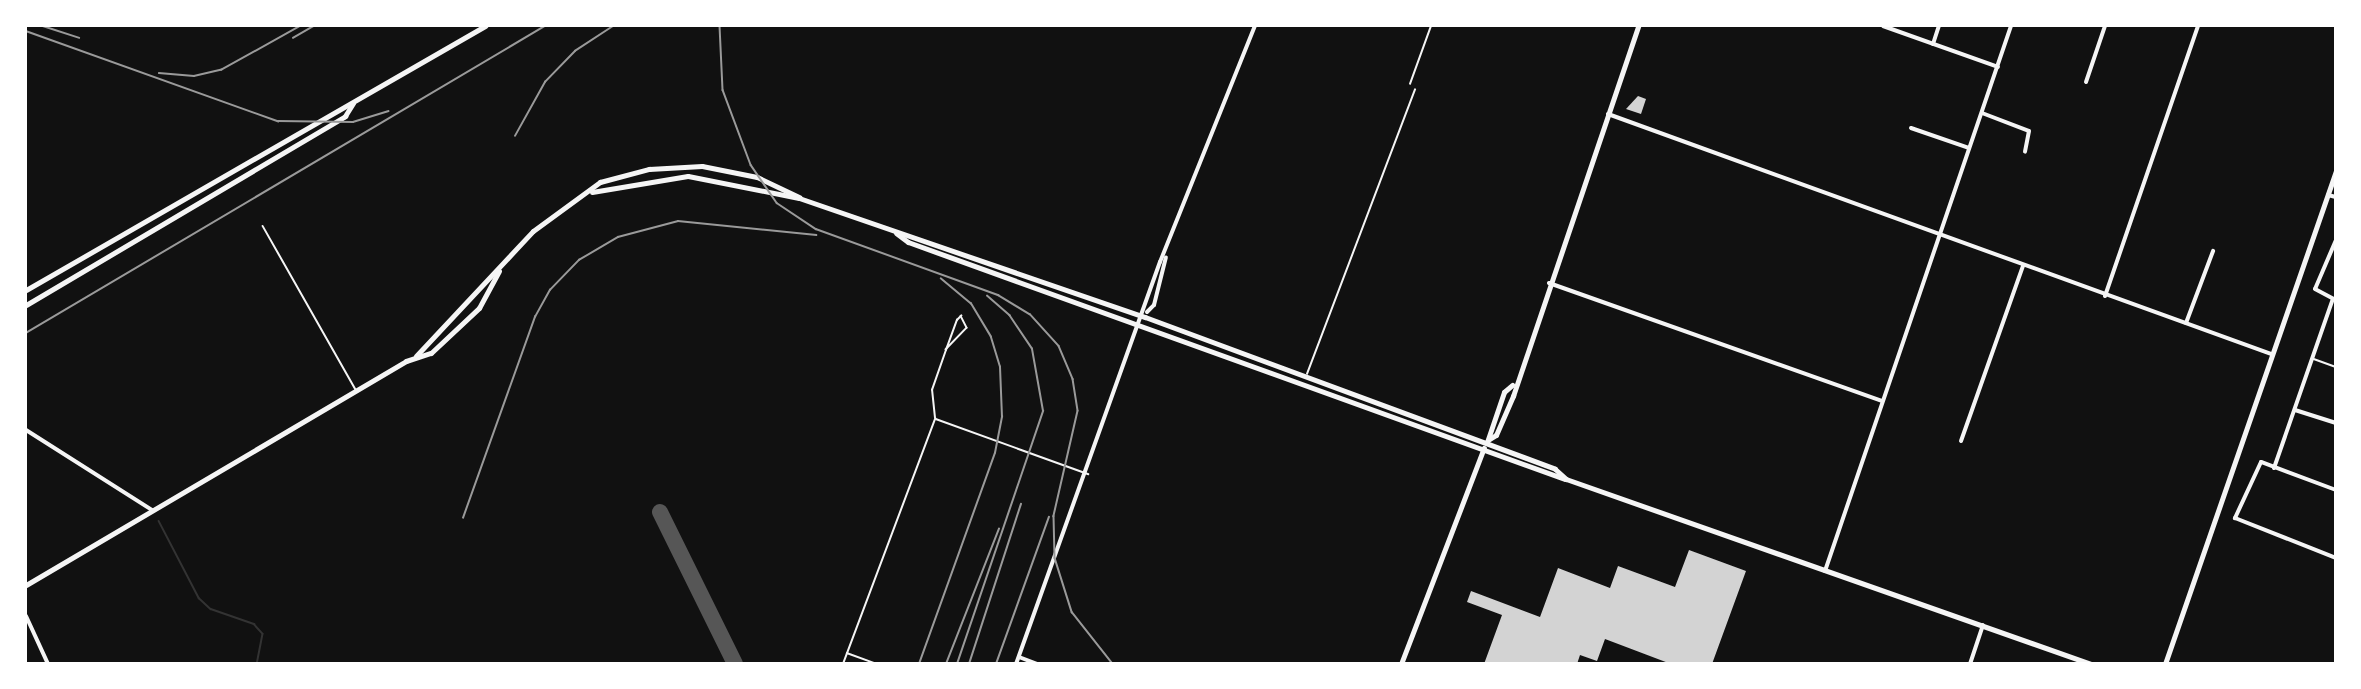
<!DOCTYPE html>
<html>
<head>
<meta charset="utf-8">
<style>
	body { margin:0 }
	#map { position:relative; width:2361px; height:689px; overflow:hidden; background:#111; font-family:Literata,serif }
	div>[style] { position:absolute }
	.stream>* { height:1.5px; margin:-0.75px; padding:0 0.75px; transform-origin:0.75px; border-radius:0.75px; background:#333 }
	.taxiway>* { height:16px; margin:-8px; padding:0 8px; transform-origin:8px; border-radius:8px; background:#565656 }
	.building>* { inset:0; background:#d3d3d3 }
	.service>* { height:1.5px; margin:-0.75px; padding:0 0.75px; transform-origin:0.75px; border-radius:0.75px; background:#f5f5f5 }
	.minor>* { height:4px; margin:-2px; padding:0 2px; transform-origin:2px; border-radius:2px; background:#f5f5f5 }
	.tertiary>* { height:4.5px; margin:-2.25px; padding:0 2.25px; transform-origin:2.25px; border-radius:2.25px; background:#f5f5f5 }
	.secondary>* { height:5px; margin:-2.5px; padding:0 2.5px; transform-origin:2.5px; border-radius:2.5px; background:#f5f5f5 }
	.rail>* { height:1.5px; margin:-0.75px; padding:0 0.75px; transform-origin:0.75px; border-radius:0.75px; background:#9a9a9a }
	span { translate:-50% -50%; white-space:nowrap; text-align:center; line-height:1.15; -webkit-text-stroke:6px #fff; paint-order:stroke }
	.frame { position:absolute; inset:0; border:27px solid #fff; pointer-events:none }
</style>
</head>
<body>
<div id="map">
	<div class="stream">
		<div style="left:159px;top:521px;width:87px;rotate:62.5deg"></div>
		<div style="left:199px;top:598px;width:16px;rotate:43deg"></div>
		<div style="left:211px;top:609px;width:46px;rotate:19.2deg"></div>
		<div style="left:254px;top:624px;width:13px;rotate:48deg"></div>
		<div style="left:263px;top:634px;width:31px;rotate:101deg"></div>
	</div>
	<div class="taxiway">
		<div style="left:660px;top:512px;width:169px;rotate:63.7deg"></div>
	</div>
	<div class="building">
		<div style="clip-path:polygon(1638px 96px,1646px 99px,1641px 114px,1626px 109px)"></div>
		<div style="clip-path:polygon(1689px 550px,1746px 571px,1712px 664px,1671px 664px,1605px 639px,1597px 661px,1580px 655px,1577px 664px,1484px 664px,1502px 615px,1467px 602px,1471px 591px,1540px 617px,1558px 568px,1610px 588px,1618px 566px,1675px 587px)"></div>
	</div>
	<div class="service">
		<div style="left:1410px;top:84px;width:62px;rotate:-70.1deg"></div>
		<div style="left:263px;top:226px;width:189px;rotate:60.4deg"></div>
		<div style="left:961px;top:316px;width:13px;rotate:63deg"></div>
		<div style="left:967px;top:328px;width:30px;rotate:134deg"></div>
		<div style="left:946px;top:350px;width:32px;rotate:-70deg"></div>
		<div style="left:957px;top:320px;width:6px;rotate:-45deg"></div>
		<div style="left:2314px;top:359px;width:23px;rotate:20deg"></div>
		<div style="left:1307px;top:374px;width:304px;rotate:-69.2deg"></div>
		<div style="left:935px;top:418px;width:28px;rotate:-96deg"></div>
		<div style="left:932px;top:390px;width:42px;rotate:-70.7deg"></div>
		<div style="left:936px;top:419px;width:162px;rotate:19.9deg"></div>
		<div style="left:847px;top:653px;width:32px;rotate:20deg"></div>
		<div style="left:843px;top:664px;width:262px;rotate:-69.4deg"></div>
	</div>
	<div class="minor">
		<div style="left:1883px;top:26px;width:122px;rotate:19.6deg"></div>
		<div style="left:1933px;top:44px;width:19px;rotate:-72deg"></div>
		<div style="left:2086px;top:82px;width:59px;rotate:-71.3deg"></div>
		<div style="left:1982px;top:113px;width:50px;rotate:21deg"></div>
		<div style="left:2029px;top:131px;width:21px;rotate:101deg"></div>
		<div style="left:1608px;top:114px;width:705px;rotate:19.9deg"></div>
		<div style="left:1911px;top:128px;width:61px;rotate:19deg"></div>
		<div style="left:2328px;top:195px;width:8px;rotate:14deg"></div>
		<div style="left:2336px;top:240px;width:53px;rotate:113.2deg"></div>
		<div style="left:2315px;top:289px;width:24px;rotate:28deg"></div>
		<div style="left:1549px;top:283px;width:353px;rotate:19.5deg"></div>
		<div style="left:2105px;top:296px;width:286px;rotate:-71deg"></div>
		<div style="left:1147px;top:312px;width:10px;rotate:-45deg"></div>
		<div style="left:1154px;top:305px;width:49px;rotate:-76deg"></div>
		<div style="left:2186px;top:323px;width:77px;rotate:-69.4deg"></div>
		<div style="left:2295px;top:410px;width:43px;rotate:17.6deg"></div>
		<div style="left:26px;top:430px;width:149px;rotate:32.4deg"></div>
		<div style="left:1961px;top:441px;width:186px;rotate:-70.5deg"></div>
		<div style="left:2274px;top:468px;width:179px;rotate:-70.8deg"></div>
		<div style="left:2336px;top:490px;width:80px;rotate:-159.5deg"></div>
		<div style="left:2261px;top:462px;width:62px;rotate:114.9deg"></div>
		<div style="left:2235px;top:518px;width:109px;rotate:21.6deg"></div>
		<div style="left:1825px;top:571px;width:576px;rotate:-71.16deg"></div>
		<div style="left:26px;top:616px;width:53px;rotate:65.4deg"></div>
		<div style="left:1019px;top:657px;width:19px;rotate:21deg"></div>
		<div style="left:1016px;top:664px;width:427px;rotate:-70.3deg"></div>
		<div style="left:1160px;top:262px;width:254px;rotate:-68.1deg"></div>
		<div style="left:1970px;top:664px;width:41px;rotate:-71.6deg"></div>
	</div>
	<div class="tertiary">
		<div style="left:1401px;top:664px;width:231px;rotate:-69deg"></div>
		<div style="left:2165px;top:664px;width:522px;rotate:-70.87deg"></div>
	</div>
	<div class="secondary">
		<div style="left:592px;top:192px;width:97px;rotate:-9.5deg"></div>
		<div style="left:688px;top:176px;width:113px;rotate:11.2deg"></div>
		<div style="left:799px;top:198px;width:366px;rotate:19deg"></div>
		<div style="left:1145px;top:317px;width:437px;rotate:20.3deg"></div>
		<div style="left:1555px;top:469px;width:15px;rotate:42deg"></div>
		<div style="left:1566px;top:479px;width:557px;rotate:19.41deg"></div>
		<div style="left:896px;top:233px;width:15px;rotate:37deg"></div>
		<div style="left:908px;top:242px;width:698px;rotate:19.84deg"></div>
		<div style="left:26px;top:290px;width:530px;rotate:-29.91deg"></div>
		<div style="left:26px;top:305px;width:371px;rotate:-30.6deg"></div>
		<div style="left:345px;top:116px;width:15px;rotate:-58deg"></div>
		<div style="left:416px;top:356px;width:171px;rotate:-46.9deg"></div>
		<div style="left:533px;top:231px;width:83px;rotate:-36.2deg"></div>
		<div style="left:600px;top:182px;width:51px;rotate:-14.9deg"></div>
		<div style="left:649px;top:169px;width:53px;rotate:-3.2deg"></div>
		<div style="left:702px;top:166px;width:56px;rotate:11.3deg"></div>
		<div style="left:757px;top:177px;width:47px;rotate:25.5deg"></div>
		<div style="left:1488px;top:440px;width:9px;rotate:-32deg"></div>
		<div style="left:1496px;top:435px;width:43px;rotate:-66.4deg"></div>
		<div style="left:1513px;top:396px;width:391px;rotate:-71.3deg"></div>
		<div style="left:1487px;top:442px;width:53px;rotate:-71.2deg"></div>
		<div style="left:1504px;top:392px;width:11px;rotate:-41deg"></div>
		<div style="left:26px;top:585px;width:441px;rotate:-30.5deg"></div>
		<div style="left:406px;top:361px;width:26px;rotate:-18deg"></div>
		<div style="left:431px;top:353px;width:66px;rotate:-43.2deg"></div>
		<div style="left:479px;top:308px;width:42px;rotate:-61.6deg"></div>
	</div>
	<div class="rail">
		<div style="left:43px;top:26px;width:38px;rotate:18deg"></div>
		<div style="left:720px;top:26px;width:64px;rotate:87.3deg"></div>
		<div style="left:723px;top:90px;width:80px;rotate:69.5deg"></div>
		<div style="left:751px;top:165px;width:46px;rotate:55.6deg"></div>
		<div style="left:777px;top:203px;width:47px;rotate:33.7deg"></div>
		<div style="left:816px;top:229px;width:194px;rotate:19.9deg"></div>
		<div style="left:998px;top:295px;width:37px;rotate:31deg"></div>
		<div style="left:1030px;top:314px;width:43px;rotate:47.8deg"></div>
		<div style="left:1059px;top:346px;width:36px;rotate:67deg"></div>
		<div style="left:1073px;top:379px;width:32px;rotate:81deg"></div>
		<div style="left:1078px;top:411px;width:108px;rotate:102.9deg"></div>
		<div style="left:1054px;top:516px;width:42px;rotate:88.6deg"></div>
		<div style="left:1055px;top:558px;width:57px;rotate:72.5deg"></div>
		<div style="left:1072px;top:612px;width:66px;rotate:51.7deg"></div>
		<div style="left:26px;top:31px;width:268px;rotate:19.7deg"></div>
		<div style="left:278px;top:121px;width:75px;rotate:0.8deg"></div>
		<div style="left:353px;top:122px;width:37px;rotate:-17deg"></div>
		<div style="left:293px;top:38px;width:24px;rotate:-30deg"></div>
		<div style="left:159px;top:73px;width:35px;rotate:5deg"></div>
		<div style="left:194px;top:76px;width:28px;rotate:-13deg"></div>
		<div style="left:221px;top:70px;width:90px;rotate:-29.1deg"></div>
		<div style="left:515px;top:136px;width:62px;rotate:-60.9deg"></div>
		<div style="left:545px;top:82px;width:43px;rotate:-45.9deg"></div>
		<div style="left:575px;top:51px;width:45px;rotate:-33.3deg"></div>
		<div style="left:26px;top:333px;width:603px;rotate:-30.61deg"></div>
		<div style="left:463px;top:518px;width:214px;rotate:-70.3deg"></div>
		<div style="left:535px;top:317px;width:31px;rotate:-61deg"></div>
		<div style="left:550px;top:290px;width:42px;rotate:-46deg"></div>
		<div style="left:579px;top:260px;width:45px;rotate:-30.5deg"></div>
		<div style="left:618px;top:237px;width:62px;rotate:-14.9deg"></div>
		<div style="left:678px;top:221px;width:139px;rotate:5.8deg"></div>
		<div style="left:919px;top:664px;width:224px;rotate:-70.2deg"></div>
		<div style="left:995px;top:453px;width:37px;rotate:-79deg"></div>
		<div style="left:1002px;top:417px;width:50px;rotate:-92.3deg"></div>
		<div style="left:1000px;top:367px;width:31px;rotate:-107deg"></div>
		<div style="left:991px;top:337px;width:39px;rotate:-121deg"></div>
		<div style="left:971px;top:304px;width:39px;rotate:-140deg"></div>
		<div style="left:946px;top:664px;width:145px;rotate:-68.6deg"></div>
		<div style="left:957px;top:664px;width:267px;rotate:-71.2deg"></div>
		<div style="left:1043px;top:411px;width:63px;rotate:-100.1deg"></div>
		<div style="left:1032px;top:349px;width:40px;rotate:-124deg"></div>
		<div style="left:1010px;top:316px;width:30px;rotate:-139deg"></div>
		<div style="left:969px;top:664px;width:168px;rotate:-72deg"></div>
		<div style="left:996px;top:664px;width:156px;rotate:-70.2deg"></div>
	</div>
	<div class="frame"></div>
</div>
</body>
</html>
